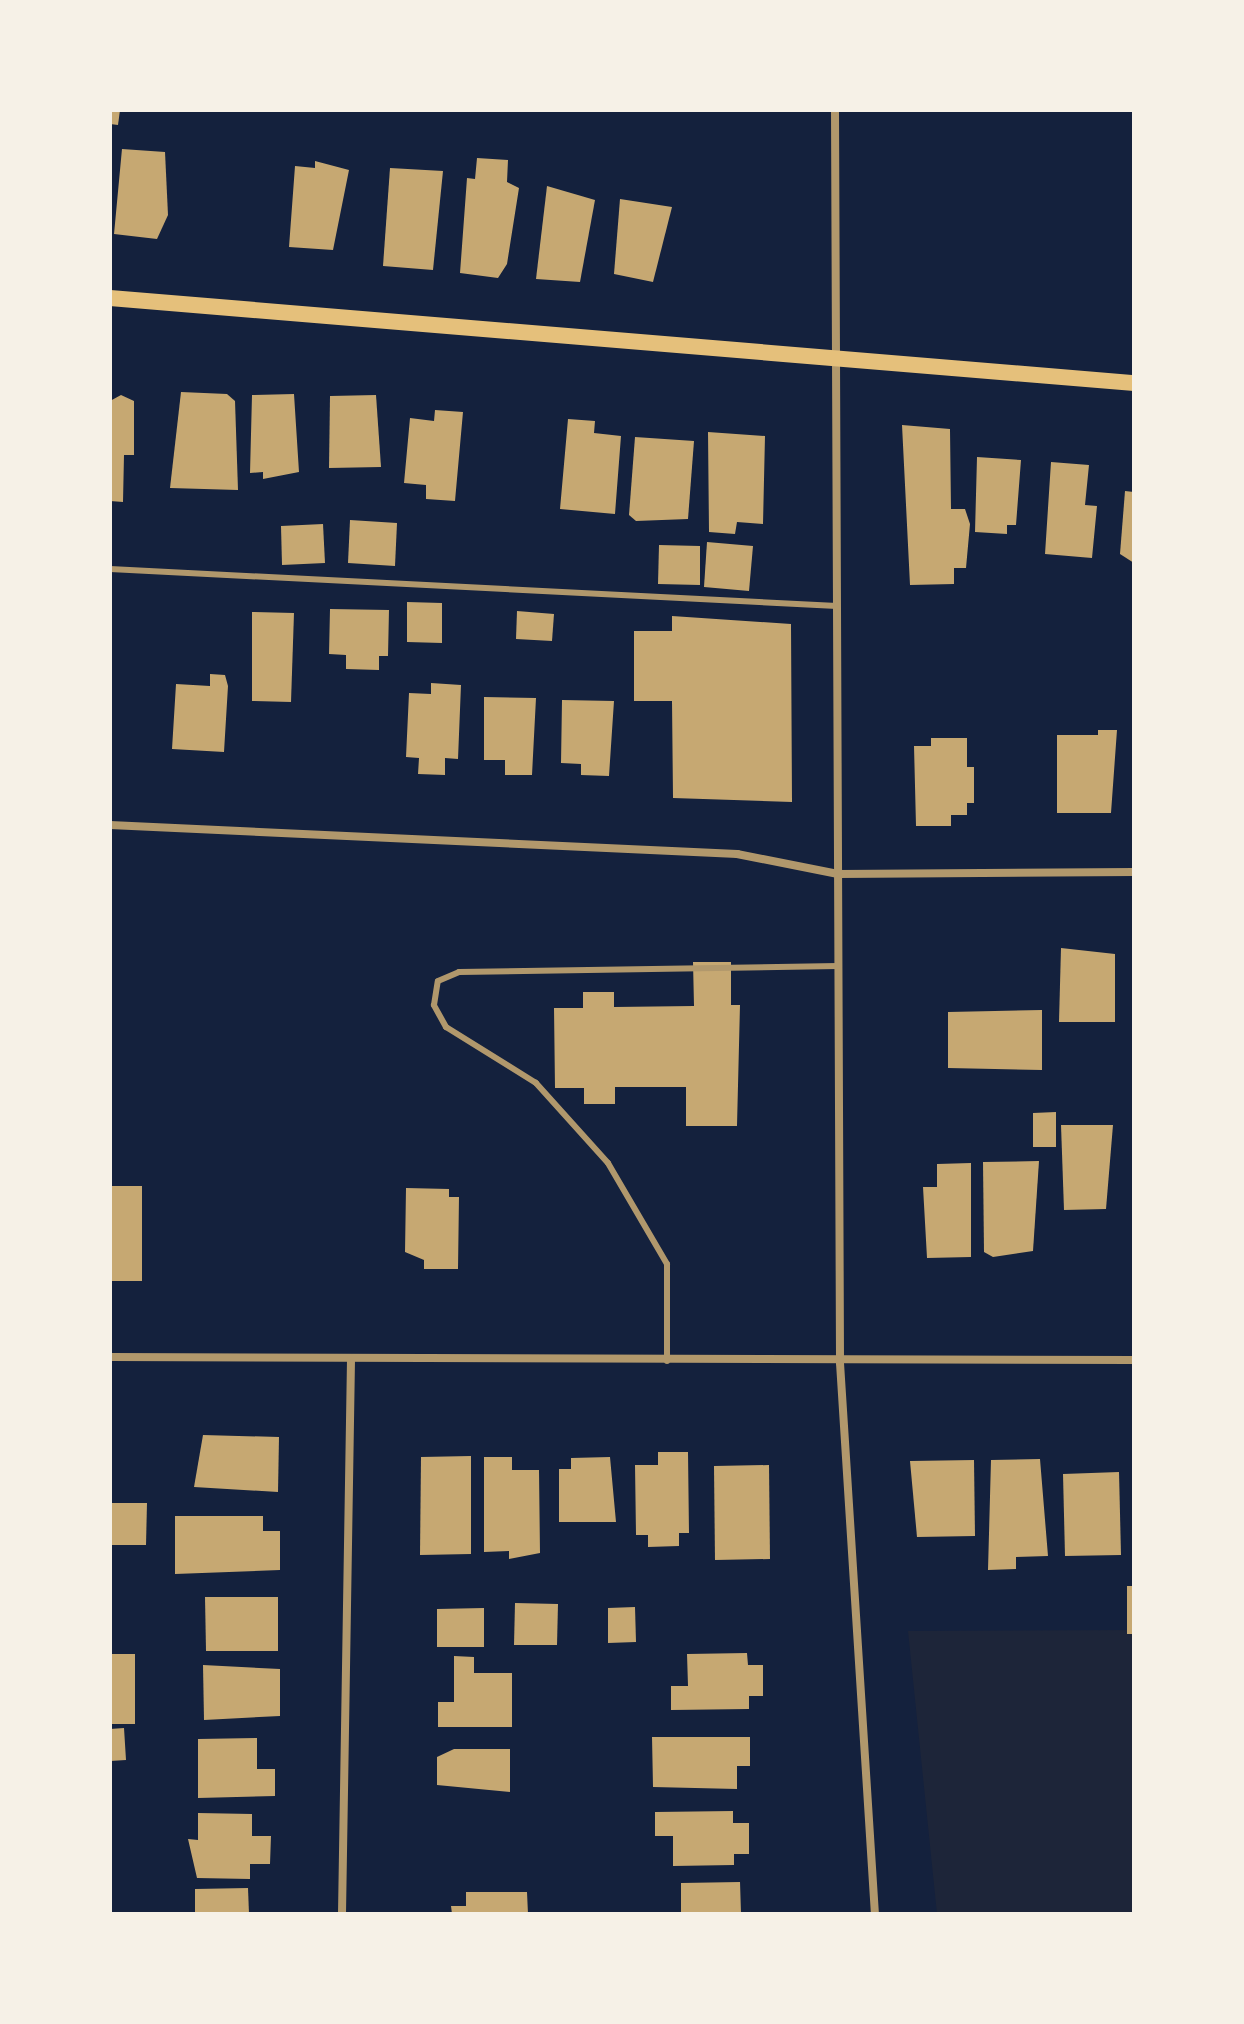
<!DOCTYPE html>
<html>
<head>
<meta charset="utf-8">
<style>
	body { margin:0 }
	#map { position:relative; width:1244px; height:2024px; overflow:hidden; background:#14213d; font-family:Montserrat,sans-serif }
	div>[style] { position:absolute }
	.green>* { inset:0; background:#1d2539 }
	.building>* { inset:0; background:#c6a872 }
	.service>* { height:6px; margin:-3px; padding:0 3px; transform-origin:3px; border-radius:3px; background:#b1986c }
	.minor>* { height:8px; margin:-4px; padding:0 4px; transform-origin:4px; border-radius:4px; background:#b1986c }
	.secondary>* { height:16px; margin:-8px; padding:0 8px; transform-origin:8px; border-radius:8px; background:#e5c07b }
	span { translate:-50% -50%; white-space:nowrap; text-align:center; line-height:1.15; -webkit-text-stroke:6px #f6f1e7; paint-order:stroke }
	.frame { position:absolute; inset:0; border:112px solid #f6f1e7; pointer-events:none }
</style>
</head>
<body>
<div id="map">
	<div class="green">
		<div style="clip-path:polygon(1134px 1630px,1134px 1914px,937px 1914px,908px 1631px)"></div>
	</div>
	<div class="building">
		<div style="clip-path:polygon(110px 110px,120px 110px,118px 125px,110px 124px)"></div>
		<div style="clip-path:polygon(122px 149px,165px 152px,168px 215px,157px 239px,114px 234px)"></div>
		<div style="clip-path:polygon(477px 158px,508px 160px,507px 182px,519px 188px,507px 264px,498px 278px,460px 273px,467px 178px,475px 179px)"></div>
		<div style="clip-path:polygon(315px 161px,349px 170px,333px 250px,289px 247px,295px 166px,315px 168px)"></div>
		<div style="clip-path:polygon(390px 168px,443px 171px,433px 270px,383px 266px)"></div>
		<div style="clip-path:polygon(547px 186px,595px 200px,580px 282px,536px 279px)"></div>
		<div style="clip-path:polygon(620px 199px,672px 207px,653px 282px,614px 274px)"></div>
		<div style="clip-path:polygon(181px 392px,227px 394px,235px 401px,238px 490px,170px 488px)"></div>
		<div style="clip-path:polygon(294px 394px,299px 472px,263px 479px,263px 472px,250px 473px,252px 395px)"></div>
		<div style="clip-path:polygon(121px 395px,134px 401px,134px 455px,124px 455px,123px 502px,110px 501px,110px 401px)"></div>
		<div style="clip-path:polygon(376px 395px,381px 467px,329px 468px,330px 396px)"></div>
		<div style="clip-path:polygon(435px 410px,463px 412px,455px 501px,426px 499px,426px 485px,404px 483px,410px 418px,434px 421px)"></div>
		<div style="clip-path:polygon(568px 419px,595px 421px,594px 433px,621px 436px,615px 514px,560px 509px)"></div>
		<div style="clip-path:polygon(902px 425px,950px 429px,951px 509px,965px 509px,970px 524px,966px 568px,954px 568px,954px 584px,910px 585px)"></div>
		<div style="clip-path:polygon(708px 432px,765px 436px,763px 524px,737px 522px,735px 534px,709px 532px)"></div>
		<div style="clip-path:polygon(635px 437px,694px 441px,688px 519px,636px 521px,629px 515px)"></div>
		<div style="clip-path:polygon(977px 457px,1021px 460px,1016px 525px,1007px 525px,1007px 534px,975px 532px)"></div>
		<div style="clip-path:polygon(1051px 462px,1089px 465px,1085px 505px,1097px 506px,1092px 558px,1045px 554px)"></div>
		<div style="clip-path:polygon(1125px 491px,1134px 492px,1134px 563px,1120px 554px)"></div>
		<div style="clip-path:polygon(350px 520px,397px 523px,395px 566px,348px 563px)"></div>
		<div style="clip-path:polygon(323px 524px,325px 563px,282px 565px,281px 526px)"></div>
		<div style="clip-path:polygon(707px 542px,753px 546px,749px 591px,704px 587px)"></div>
		<div style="clip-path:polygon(659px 545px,700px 546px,700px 585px,658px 584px)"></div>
		<div style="clip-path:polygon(407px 602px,442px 603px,442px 643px,407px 642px)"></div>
		<div style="clip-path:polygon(330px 609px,389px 610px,388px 656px,379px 656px,379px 670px,346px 669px,346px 655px,329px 654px)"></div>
		<div style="clip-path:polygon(517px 611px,554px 614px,552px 641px,516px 639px)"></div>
		<div style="clip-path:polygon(252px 612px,294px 613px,291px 702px,252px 701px)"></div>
		<div style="clip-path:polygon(672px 616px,791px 624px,792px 802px,673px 798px,672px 701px,634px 701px,634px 631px,672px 631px)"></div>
		<div style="clip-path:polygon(210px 674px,225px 675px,228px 686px,224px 752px,172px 749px,176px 684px,210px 686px)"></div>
		<div style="clip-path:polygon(431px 683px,461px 685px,458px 759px,445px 758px,445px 775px,418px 774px,419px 758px,406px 757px,409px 693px,431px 694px)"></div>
		<div style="clip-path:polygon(484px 697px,536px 698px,532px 775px,505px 775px,505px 760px,484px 760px)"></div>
		<div style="clip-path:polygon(562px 700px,614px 701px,609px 776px,581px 775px,581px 764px,561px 763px)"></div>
		<div style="clip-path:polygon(1098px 730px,1117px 730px,1111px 813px,1057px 813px,1057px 735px,1098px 735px)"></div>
		<div style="clip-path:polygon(931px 738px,967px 738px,967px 767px,974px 767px,974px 803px,967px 803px,967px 815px,951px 815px,951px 826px,916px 826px,914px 746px,931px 746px)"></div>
		<div style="clip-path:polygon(1061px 948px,1115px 954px,1115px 1022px,1059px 1022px)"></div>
		<div style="clip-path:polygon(693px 962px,731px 962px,731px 1005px,740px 1005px,737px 1126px,686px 1126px,686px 1087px,615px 1087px,615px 1104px,584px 1104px,584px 1088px,555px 1088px,554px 1008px,583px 1008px,583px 992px,614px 992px,614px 1007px,694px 1006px)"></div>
		<div style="clip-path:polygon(1042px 1010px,1042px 1070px,948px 1068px,948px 1012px)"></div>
		<div style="clip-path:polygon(1056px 1112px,1056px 1147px,1033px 1147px,1033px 1113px)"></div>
		<div style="clip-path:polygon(1061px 1125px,1113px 1125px,1106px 1209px,1064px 1210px)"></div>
		<div style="clip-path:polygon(1039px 1161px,1033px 1251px,993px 1257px,984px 1252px,983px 1162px)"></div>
		<div style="clip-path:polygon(971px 1163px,971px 1257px,927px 1258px,923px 1187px,937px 1187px,937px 1164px)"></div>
		<div style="clip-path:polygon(110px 1186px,142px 1186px,142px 1281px,110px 1281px)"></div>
		<div style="clip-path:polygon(406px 1188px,449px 1189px,449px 1197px,459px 1197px,458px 1269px,424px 1269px,424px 1260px,405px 1252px)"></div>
		<div style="clip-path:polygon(203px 1435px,279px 1437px,278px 1492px,194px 1487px)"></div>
		<div style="clip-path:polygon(658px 1452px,688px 1452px,689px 1533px,679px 1533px,679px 1546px,648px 1547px,648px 1535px,636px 1535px,635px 1465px,658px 1465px)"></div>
		<div style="clip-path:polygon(471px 1456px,471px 1554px,420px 1555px,421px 1457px)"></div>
		<div style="clip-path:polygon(484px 1457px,512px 1457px,512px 1470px,539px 1470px,540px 1553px,509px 1559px,509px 1551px,484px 1552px)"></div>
		<div style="clip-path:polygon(610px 1457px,616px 1522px,559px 1522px,559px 1469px,571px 1469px,571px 1458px)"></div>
		<div style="clip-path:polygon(1040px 1459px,1048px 1556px,1016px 1557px,1016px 1569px,988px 1570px,991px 1460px)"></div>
		<div style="clip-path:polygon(974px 1460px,975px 1536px,917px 1537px,910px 1461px)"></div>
		<div style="clip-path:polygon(769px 1465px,770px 1559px,715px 1560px,714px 1466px)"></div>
		<div style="clip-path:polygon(1119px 1472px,1121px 1555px,1065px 1556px,1063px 1474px)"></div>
		<div style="clip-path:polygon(110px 1503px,147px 1503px,146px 1545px,110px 1545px)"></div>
		<div style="clip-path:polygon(175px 1516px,263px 1516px,263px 1531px,280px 1531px,280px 1570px,175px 1574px)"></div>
		<div style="clip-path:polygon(1127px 1586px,1134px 1586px,1134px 1634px,1127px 1634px)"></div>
		<div style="clip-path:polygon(205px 1597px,278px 1597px,278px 1651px,206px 1651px)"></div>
		<div style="clip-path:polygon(515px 1603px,558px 1604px,557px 1645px,514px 1645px)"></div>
		<div style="clip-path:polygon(635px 1607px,636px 1642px,608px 1643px,608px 1608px)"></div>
		<div style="clip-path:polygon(484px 1608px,484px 1647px,437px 1647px,437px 1609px)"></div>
		<div style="clip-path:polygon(747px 1653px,748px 1665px,763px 1665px,763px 1696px,749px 1696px,749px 1709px,671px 1710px,671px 1686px,688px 1686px,687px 1654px)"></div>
		<div style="clip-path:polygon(110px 1654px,135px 1654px,135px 1724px,110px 1724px)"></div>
		<div style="clip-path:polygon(454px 1656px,474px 1657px,474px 1673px,512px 1673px,512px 1727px,438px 1727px,438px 1702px,454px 1702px)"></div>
		<div style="clip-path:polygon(203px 1665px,280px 1669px,280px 1716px,204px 1720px)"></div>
		<div style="clip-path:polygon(124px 1728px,126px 1760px,110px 1761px,110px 1729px)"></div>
		<div style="clip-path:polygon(652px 1737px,750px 1737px,750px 1766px,737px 1766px,737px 1789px,653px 1787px)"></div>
		<div style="clip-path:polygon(257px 1738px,257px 1769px,275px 1769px,275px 1796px,198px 1798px,198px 1739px)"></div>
		<div style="clip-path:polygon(454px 1749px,510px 1749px,510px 1792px,437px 1785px,437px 1757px)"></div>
		<div style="clip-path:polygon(733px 1811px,733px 1823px,749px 1823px,749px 1854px,734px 1854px,734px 1865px,673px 1866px,673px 1836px,655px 1836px,655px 1812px)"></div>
		<div style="clip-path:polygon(198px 1813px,252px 1814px,252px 1836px,271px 1836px,270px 1864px,250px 1864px,250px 1879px,197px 1878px,188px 1839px,198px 1840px)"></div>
		<div style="clip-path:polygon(740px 1882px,741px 1914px,681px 1914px,681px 1883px)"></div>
		<div style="clip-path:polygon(248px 1888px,249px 1914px,195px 1914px,195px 1889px)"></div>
		<div style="clip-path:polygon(466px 1892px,527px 1892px,528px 1914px,452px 1914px,451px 1906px,466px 1906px)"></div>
	</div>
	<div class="service">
		<div style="left:110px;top:569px;width:728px;rotate:2.91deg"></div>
		<div style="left:667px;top:1361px;width:97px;rotate:-90deg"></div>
		<div style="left:667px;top:1264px;width:117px;rotate:-120.3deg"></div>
		<div style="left:608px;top:1163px;width:108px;rotate:-132deg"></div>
		<div style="left:536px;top:1083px;width:106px;rotate:-148.1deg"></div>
		<div style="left:446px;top:1027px;width:25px;rotate:-119deg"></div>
		<div style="left:434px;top:1005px;width:24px;rotate:-81deg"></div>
		<div style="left:438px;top:981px;width:23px;rotate:-23deg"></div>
		<div style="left:459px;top:972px;width:379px;rotate:-0.9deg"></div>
	</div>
	<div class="minor">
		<div style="left:835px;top:110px;width:1253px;rotate:89.77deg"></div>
		<div style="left:840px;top:1363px;width:552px;rotate:86.37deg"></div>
		<div style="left:110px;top:825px;width:628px;rotate:2.65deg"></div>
		<div style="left:737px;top:854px;width:103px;rotate:11.2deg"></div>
		<div style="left:838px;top:874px;width:296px;rotate:-0.4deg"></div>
		<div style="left:110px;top:1357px;width:1024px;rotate:0.17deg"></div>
		<div style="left:342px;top:1914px;width:556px;rotate:-89.07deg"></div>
	</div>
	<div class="secondary">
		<div style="left:110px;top:298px;width:1028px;rotate:4.75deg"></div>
	</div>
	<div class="frame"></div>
</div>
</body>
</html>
